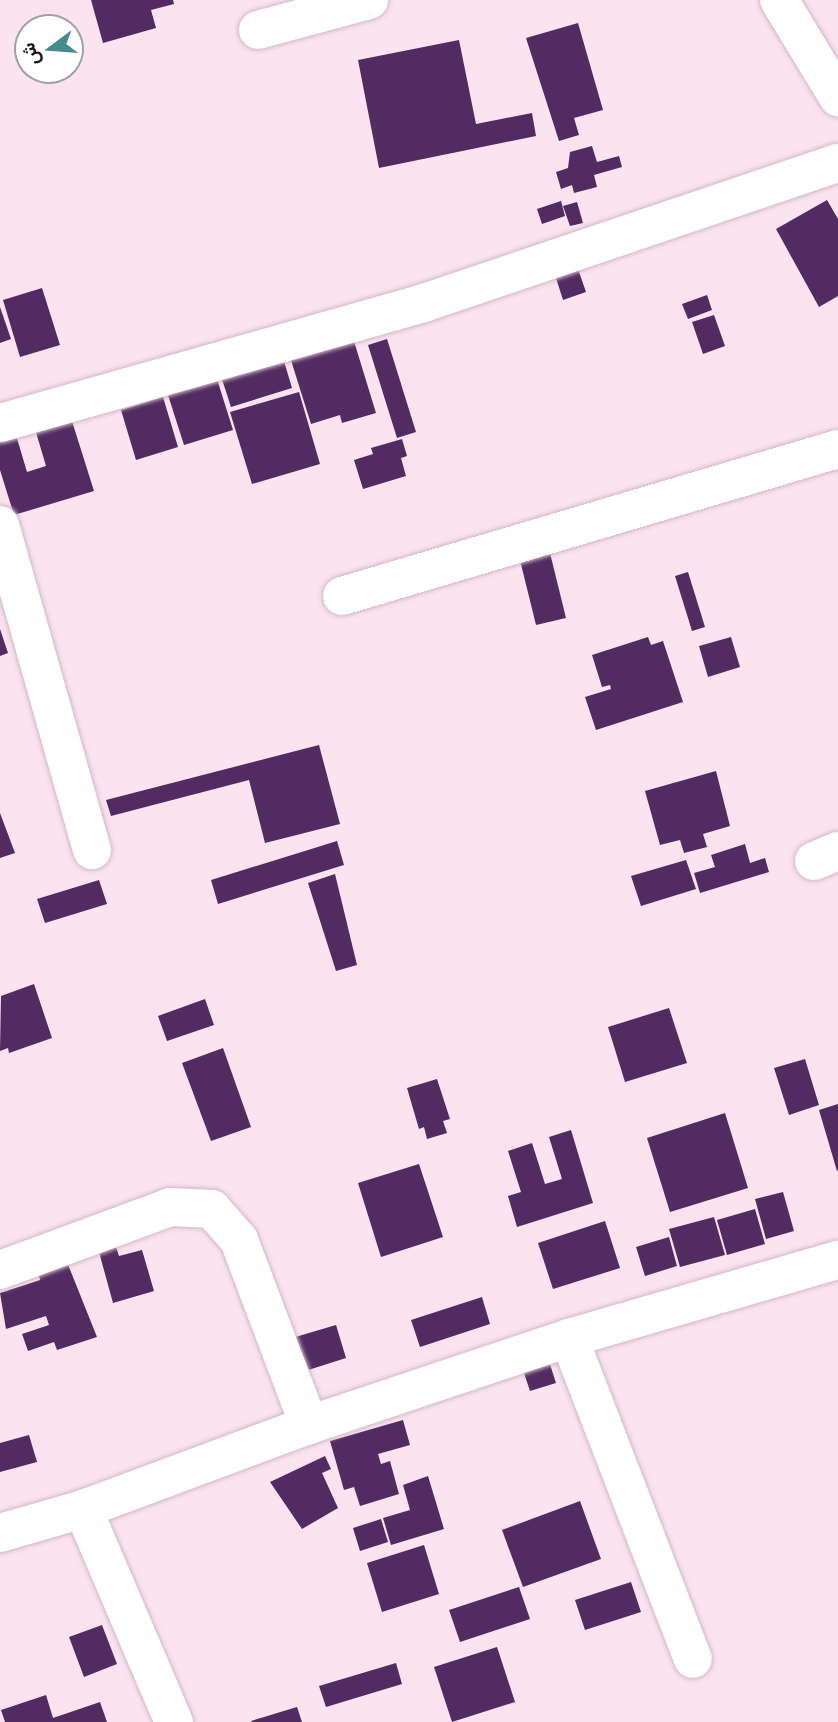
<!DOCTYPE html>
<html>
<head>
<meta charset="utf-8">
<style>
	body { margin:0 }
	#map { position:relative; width:838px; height:1722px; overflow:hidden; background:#fce3f0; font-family:"Fira Sans Condensed",Vazirmatn,sans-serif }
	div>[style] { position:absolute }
	.building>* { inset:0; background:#512b61 }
	.roads { filter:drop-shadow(0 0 2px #d0b8c5) drop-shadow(0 0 2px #d0b8c5) }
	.minor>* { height:38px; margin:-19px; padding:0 19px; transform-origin:19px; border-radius:19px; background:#fff }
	span { translate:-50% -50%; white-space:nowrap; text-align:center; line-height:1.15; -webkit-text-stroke:7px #fff; paint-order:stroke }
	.north { position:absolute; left:14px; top:14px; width:70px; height:70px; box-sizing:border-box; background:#fff; border:2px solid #a3a0a2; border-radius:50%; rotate:254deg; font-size:19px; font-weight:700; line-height:28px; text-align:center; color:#1a1116 }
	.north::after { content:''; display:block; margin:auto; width:24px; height:32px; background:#468d8b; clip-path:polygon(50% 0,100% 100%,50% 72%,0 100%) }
</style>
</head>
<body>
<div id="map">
	<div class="building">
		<div style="clip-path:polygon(91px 0,173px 0,174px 4px,151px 10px,156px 28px,103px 43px)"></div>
		<div style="clip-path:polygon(578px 23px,603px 110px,574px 118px,579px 135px,559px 141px,526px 38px)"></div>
		<div style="clip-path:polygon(459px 40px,476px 124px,532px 113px,536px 136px,379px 168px,358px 60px)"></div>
		<div style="clip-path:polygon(592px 146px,597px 162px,619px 156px,622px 167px,594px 175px,597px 187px,574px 193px,572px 185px,561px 189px,556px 172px,568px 168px,570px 152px)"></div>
		<div style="clip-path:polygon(827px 200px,838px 219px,838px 296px,819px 307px,776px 229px)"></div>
		<div style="clip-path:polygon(561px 201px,565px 216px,542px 224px,537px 209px)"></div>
		<div style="clip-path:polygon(577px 202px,583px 223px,570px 226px,563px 206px)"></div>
		<div style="clip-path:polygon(578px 269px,586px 292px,563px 300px,556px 278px)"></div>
		<div style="clip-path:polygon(42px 288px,60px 345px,20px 357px,3px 300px)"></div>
		<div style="clip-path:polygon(707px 295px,712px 310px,688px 319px,682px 304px)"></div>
		<div style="clip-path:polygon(0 307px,11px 339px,0 343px)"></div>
		<div style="clip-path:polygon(714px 315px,725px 346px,703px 354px,692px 322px)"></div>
		<div style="clip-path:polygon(353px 338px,376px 413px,342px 423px,340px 415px,311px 424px,290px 357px)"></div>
		<div style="clip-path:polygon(387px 339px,416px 432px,397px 438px,368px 345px)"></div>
		<div style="clip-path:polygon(281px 351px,292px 388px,231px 407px,219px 370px)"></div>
		<div style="clip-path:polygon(217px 379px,233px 430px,184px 445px,168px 395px)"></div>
		<div style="clip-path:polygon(299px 392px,320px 464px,252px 484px,230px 412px)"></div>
		<div style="clip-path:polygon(163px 397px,178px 447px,136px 460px,121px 410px)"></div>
		<div style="clip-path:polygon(71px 418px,94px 491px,14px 515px,0 470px,0 440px,16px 435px,27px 472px,46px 466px,35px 429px)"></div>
		<div style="clip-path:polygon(402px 439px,407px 456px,401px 458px,406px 476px,363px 489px,354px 460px,373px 454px,371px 448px)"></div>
		<div style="clip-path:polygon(549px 549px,566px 618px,536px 625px,519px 556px)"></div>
		<div style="clip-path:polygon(688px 572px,705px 627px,692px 631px,675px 576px)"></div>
		<div style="clip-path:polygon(0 629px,8px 653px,0 656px)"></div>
		<div style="clip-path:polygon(648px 637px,651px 645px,663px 641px,683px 702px,596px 730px,585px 697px,611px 689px,610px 685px,602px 687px,592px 655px)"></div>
		<div style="clip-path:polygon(731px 637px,740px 667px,708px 677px,699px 646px)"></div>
		<div style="clip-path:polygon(319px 745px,340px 824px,265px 843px,249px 780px,111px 816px,106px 800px)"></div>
		<div style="clip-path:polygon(716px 771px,730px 826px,703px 834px,707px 847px,684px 853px,680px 840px,660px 845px,645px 791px)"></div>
		<div style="clip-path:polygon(0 813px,15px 853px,0 858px)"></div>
		<div style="clip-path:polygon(337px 841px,344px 865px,218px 904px,211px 880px)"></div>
		<div style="clip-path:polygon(745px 844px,750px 863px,765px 858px,769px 872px,700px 893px,694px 873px,715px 867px,711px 855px)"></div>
		<div style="clip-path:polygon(686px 860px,696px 889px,641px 906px,631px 876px)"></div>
		<div style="clip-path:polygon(335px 874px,357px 965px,336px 971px,308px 883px)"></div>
		<div style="clip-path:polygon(99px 880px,107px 904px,45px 923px,37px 899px)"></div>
		<div style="clip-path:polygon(34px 984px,52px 1038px,9px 1053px,8px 1048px,0 1051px,1px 996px)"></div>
		<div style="clip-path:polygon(205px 999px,214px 1025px,167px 1041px,158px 1016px)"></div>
		<div style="clip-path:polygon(669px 1008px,687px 1063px,625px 1082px,608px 1027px)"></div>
		<div style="clip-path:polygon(223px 1048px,251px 1127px,211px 1141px,182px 1063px)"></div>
		<div style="clip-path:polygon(805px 1059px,819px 1105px,789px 1115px,774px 1068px)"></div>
		<div style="clip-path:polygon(437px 1079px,450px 1119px,443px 1121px,447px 1133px,427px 1139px,424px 1127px,419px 1129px,407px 1088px)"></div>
		<div style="clip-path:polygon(838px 1104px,838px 1170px,837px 1171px,819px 1110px)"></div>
		<div style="clip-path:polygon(725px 1113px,748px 1188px,670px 1212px,647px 1138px)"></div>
		<div style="clip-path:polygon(571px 1130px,593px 1203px,517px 1227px,508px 1196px,521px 1192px,508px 1151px,532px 1143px,545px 1184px,562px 1179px,549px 1137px)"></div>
		<div style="clip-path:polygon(419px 1164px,443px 1237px,381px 1257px,358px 1183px)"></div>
		<div style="clip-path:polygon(783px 1192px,794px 1231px,766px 1239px,755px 1199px)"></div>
		<div style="clip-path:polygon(755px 1209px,765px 1244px,727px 1255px,717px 1220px)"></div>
		<div style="clip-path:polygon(714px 1217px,725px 1255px,680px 1267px,669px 1229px)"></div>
		<div style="clip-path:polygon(605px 1221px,620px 1268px,553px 1289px,538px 1243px)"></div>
		<div style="clip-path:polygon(669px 1237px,677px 1266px,645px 1276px,636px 1247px)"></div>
		<div style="clip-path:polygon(116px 1247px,119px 1256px,142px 1250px,154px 1291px,113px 1303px,99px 1252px)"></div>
		<div style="clip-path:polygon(67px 1262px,97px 1337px,57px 1350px,54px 1342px,28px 1351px,22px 1334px,49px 1325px,46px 1316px,6px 1329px,0 1293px,40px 1280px,38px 1272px)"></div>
		<div style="clip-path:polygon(482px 1297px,490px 1324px,420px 1347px,411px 1320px)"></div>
		<div style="clip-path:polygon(336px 1325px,346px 1358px,302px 1372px,292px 1338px)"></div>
		<div style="clip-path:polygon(547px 1355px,556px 1383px,530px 1391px,521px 1364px)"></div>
		<div style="clip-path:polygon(403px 1420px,410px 1445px,378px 1454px,381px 1464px,390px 1461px,399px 1494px,360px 1506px,354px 1487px,344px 1490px,330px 1441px)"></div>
		<div style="clip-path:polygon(29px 1435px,37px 1462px,0 1472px,0 1443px)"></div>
		<div style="clip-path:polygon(325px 1456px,331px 1469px,322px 1473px,338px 1508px,302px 1529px,270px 1482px)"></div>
		<div style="clip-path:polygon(428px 1476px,444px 1529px,391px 1545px,383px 1518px,410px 1510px,403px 1485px)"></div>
		<div style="clip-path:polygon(580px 1501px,601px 1559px,523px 1587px,502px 1530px)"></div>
		<div style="clip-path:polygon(381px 1519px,388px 1542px,360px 1551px,353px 1528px)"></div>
		<div style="clip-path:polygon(424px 1545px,439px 1594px,382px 1612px,367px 1563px)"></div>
		<div style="clip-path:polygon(631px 1582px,641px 1612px,585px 1630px,575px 1600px)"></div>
		<div style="clip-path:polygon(519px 1587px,530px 1619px,460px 1642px,449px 1610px)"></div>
		<div style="clip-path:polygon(102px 1625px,117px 1664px,84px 1677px,69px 1637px)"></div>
		<div style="clip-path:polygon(497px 1647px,515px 1702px,452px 1722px,434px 1667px)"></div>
		<div style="clip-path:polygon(396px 1663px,402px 1684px,326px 1707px,319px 1686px)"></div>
		<div style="clip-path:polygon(46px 1695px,53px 1718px,100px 1702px,107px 1722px,5px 1722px,1px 1710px)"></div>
		<div style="clip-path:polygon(297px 1707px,302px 1722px,252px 1722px,251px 1721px)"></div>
	</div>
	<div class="roads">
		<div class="minor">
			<div style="left:779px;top:0;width:114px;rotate:58.7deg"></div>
			<div style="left:258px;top:30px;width:115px;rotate:-15.1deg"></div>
			<div style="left:0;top:423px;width:441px;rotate:-15.8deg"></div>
			<div style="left:424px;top:303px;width:437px;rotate:-18.7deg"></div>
			<div style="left:0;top:525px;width:338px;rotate:74.2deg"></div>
			<div style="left:342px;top:596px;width:517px;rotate:-16.51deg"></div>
			<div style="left:814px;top:861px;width:26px;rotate:-23deg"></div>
			<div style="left:0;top:1270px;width:181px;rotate:-20.3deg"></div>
			<div style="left:170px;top:1207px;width:42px;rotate:2.7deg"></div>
			<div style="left:212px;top:1209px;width:41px;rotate:48.9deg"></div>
			<div style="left:239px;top:1240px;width:198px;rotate:69.3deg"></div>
			<div style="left:569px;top:1338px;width:344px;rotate:68.9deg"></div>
			<div style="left:83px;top:1509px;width:232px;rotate:66.9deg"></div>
			<div style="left:0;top:1533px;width:86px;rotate:-16.1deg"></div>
			<div style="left:83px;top:1509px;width:241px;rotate:-20.4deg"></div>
			<div style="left:309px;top:1425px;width:274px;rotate:-18.5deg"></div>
			<div style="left:569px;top:1338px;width:280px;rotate:-16.2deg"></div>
		</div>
	</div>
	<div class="north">ش</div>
</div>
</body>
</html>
